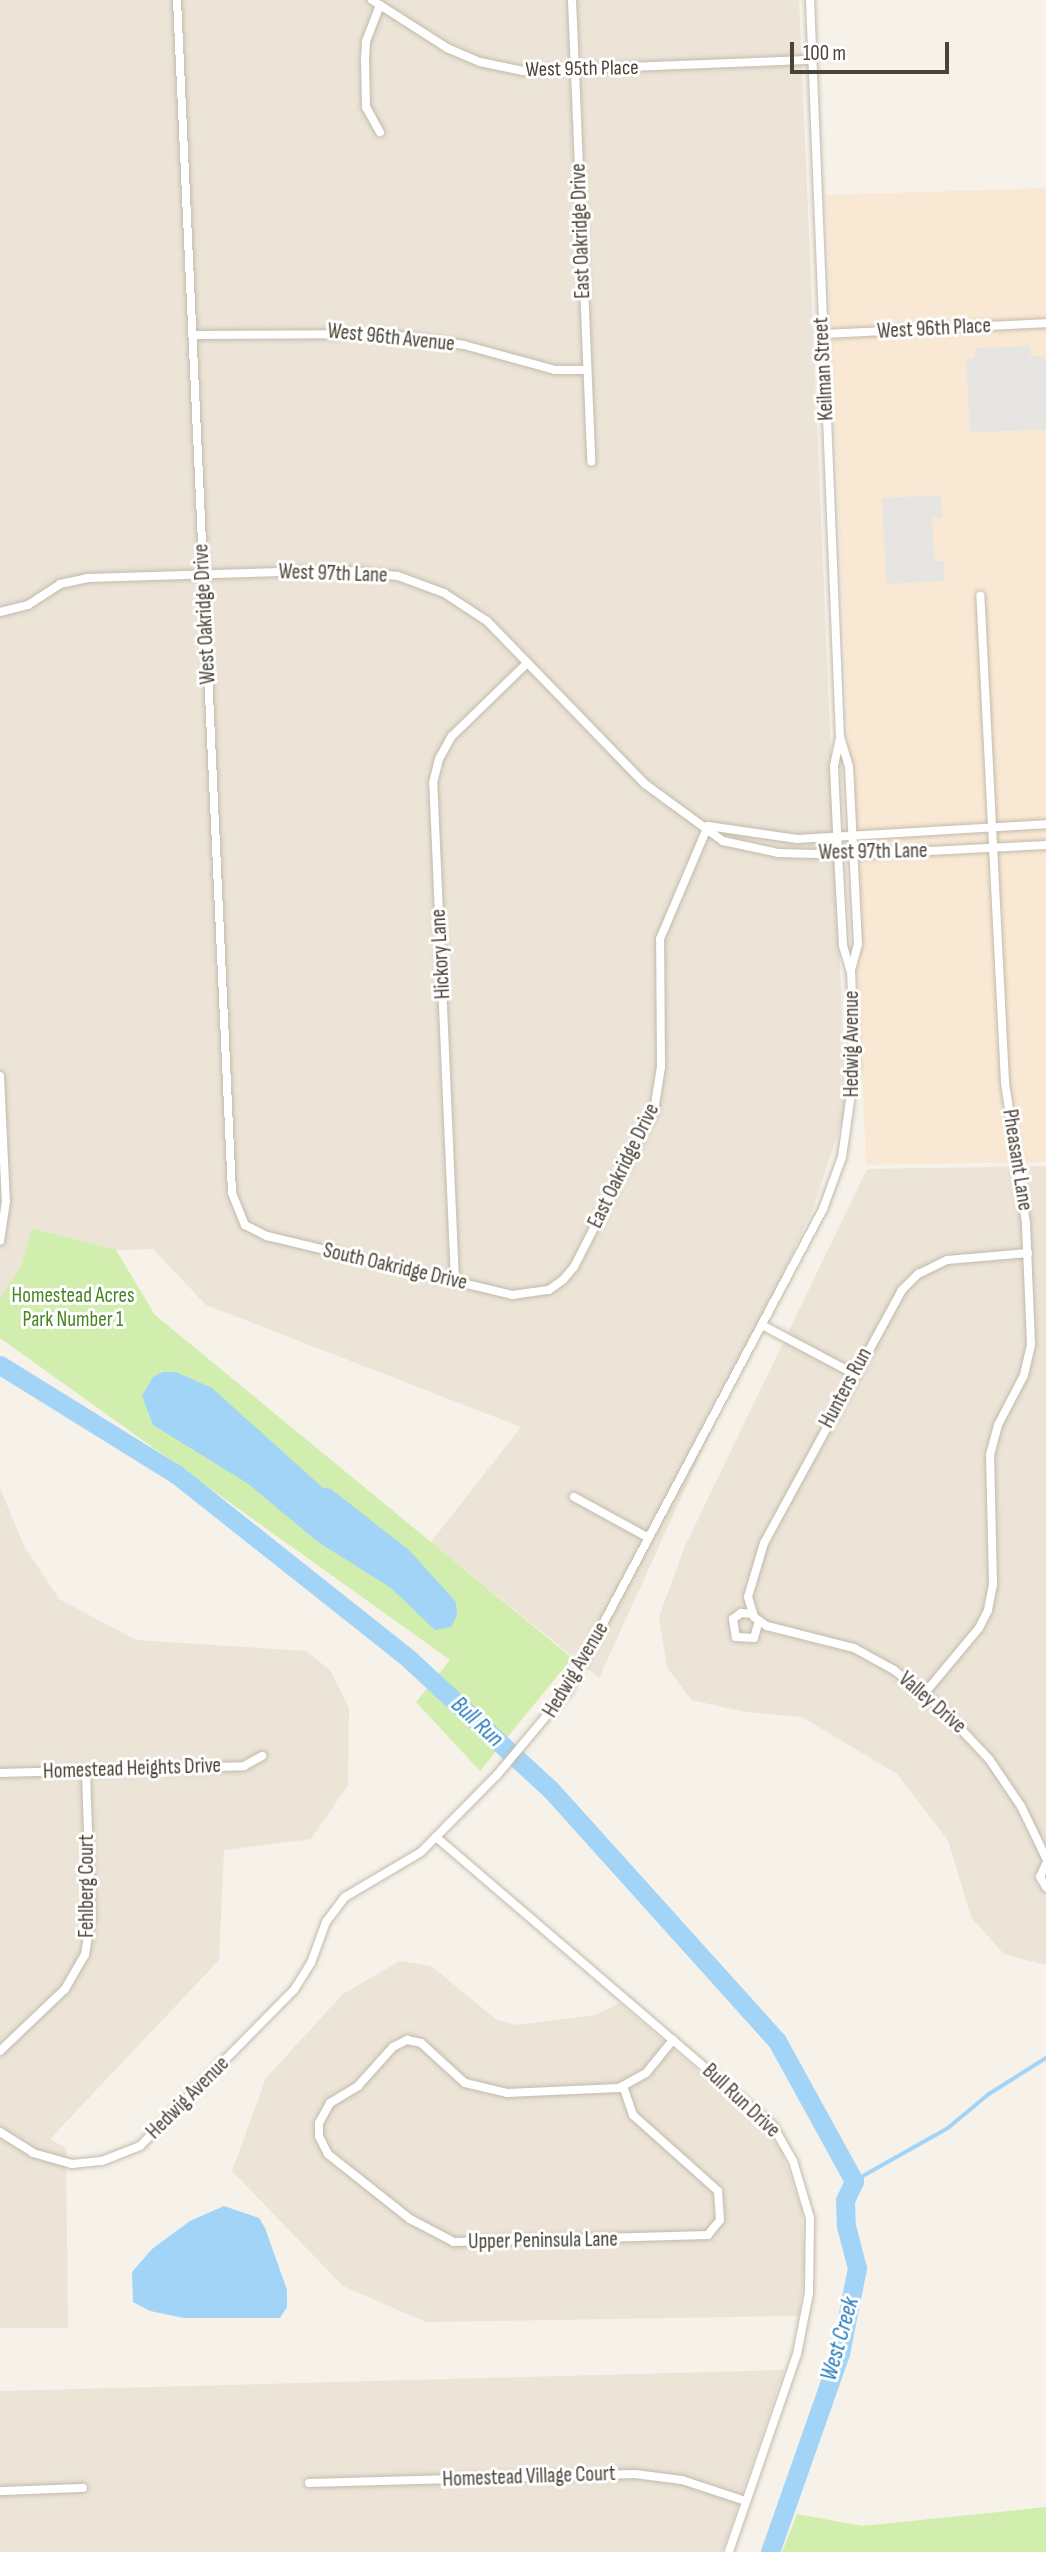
<!DOCTYPE html>
<html>
<head>
<meta charset="utf-8">
<style>
	body { margin:0 }
	#map { position:relative; width:1046px; height:2552px; overflow:hidden; background:#f6f2ea; font-family:"Sofia Sans Condensed",sans-serif }
	div>[style] { position:absolute }
	.residential>* { inset:0; background:#ebe4d7 }
	.commercial>* { inset:0; background:#f9e9d4 }
	.green>* { inset:0; background:#d1eeaf }
	.parking>* { inset:0; background:#e7e5e1 }
	.water>* { inset:0; background:#a1d4f7 }
	.stream>* { height:3.5px; margin:-1.75px; padding:0 1.75px; transform-origin:1.75px; border-radius:1.75px; background:#a1d4f7 }
	.river>* { height:19px; margin:-9.5px; padding:0 9.5px; transform-origin:9.5px; border-radius:9.5px; background:#a1d4f7 }
	.roads { filter:drop-shadow(0 0 2px #c3baab) drop-shadow(0 0 2px #c3baab) }
	.street>* { height:8px; margin:-4px; padding:0 4px; transform-origin:4px; border-radius:4px; background:#fff }
	span { translate:-50% -50%; white-space:nowrap; text-align:center; line-height:1.15; -webkit-text-stroke:6px #fff; paint-order:stroke }
	.street-label { font-size:21px; color:#4b4337 }
	.park-label { font-size:21px; color:#488423 }
	.water-label { font-size:23px; color:#237aba; font-style:italic }
	.scale { position:absolute; left:790px; top:42px; width:159px; height:32px; box-sizing:border-box; border:4px solid #4b4337; border-top:0; padding-left:9px; font-size:21px; line-height:24px; white-space:nowrap; color:#4b4337; -webkit-text-stroke:5px #fff; paint-order:stroke }
</style>
</head>
<body>
<div id="map">
	<div class="residential">
		<div style="clip-path:polygon(0 0,799px 0,846px 1108px,814px 1206px,599px 1678px,431px 1542px,521px 1427px,206px 1305px,153px 1249px,116px 1250px,32px 1228px,22px 1264px,0 1299px)"></div>
		<div style="clip-path:polygon(1046px 1166px,1046px 1965px,1004px 1954px,971px 1917px,948px 1840px,897px 1774px,802px 1717px,746px 1712px,691px 1700px,667px 1667px,659px 1617px,685px 1546px,867px 1169px)"></div>
		<div style="clip-path:polygon(0 1488px,24px 1546px,59px 1599px,136px 1640px,306px 1651px,330px 1670px,349px 1708px,348px 1785px,311px 1839px,224px 1850px,219px 1960px,50px 2139px,66px 2148px,68px 2328px,0 2328px)"></div>
		<div style="clip-path:polygon(400px 1961px,431px 1966px,497px 2020px,517px 2025px,595px 2015px,619px 2003px,763px 2127px,781px 2150px,801px 2207px,805px 2260px,799px 2316px,426px 2322px,343px 2286px,232px 2171px,266px 2078px,343px 1994px)"></div>
		<div style="clip-path:polygon(784px 2370px,722px 2552px,0 2552px,0 2391px)"></div>
	</div>
	<div class="commercial">
		<div style="clip-path:polygon(1046px 188px,1046px 1162px,866px 1165px,826px 195px)"></div>
	</div>
	<div class="green">
		<div style="clip-path:polygon(32px 1228px,116px 1250px,155px 1315px,572px 1658px,480px 1771px,416px 1702px,450px 1660px,0 1338px,0 1299px,22px 1264px)"></div>
		<div style="clip-path:polygon(1046px 2507px,1046px 2552px,782px 2552px,797px 2514px,862px 2526px)"></div>
	</div>
	<div class="parking">
		<div style="clip-path:polygon(1029px 346px,1031px 356px,1046px 356px,1046px 430px,970px 432px,966px 359px,975px 358px,975px 348px)"></div>
		<div style="clip-path:polygon(941px 495px,943px 517px,932px 518px,935px 561px,944px 561px,945px 581px,886px 584px,882px 498px)"></div>
	</div>
	<div class="water">
		<div style="clip-path:polygon(163px 1372px,176px 1372px,212px 1388px,323px 1488px,331px 1489px,409px 1550px,456px 1602px,457px 1615px,451px 1627px,435px 1630px,391px 1588px,318px 1542px,247px 1483px,153px 1425px,142px 1396px,153px 1377px)"></div>
		<div style="clip-path:polygon(224px 2206px,259px 2218px,265px 2228px,287px 2290px,287px 2307px,280px 2318px,184px 2318px,150px 2311px,133px 2302px,132px 2272px,152px 2249px,190px 2221px)"></div>
	</div>
	<div class="stream">
		<div style="left:854px;top:2181px;width:108px;rotate:-29.4deg"></div>
		<div style="left:948px;top:2128px;width:53px;rotate:-39.7deg"></div>
		<div style="left:989px;top:2094px;width:67px;rotate:-32.3deg"></div>
	</div>
	<div class="river">
		<div style="left:0;top:1365px;width:207px;rotate:31.8deg"></div>
		<div style="left:176px;top:1474px;width:298px;rotate:38.4deg"></div>
		<div style="left:409px;top:1659px;width:193px;rotate:42.7deg"></div>
		<div style="left:551px;top:1790px;width:338px;rotate:48deg"></div>
		<div style="left:777px;top:2041px;width:160px;rotate:61.2deg"></div>
		<div style="left:854px;top:2181px;width:21px;rotate:115deg"></div>
		<div style="left:845px;top:2200px;width:26px;rotate:88deg"></div>
		<div style="left:846px;top:2226px;width:43px;rotate:75.3deg"></div>
		<div style="left:857px;top:2268px;width:87px;rotate:101.3deg"></div>
		<div style="left:840px;top:2353px;width:211px;rotate:109.4deg"></div>
	</div>
	<div class="roads">
		<div class="street">
			<div style="left:177px;top:0;width:1194px;rotate:87.36deg"></div>
			<div style="left:232px;top:1193px;width:35px;rotate:68deg"></div>
			<div style="left:245px;top:1225px;width:25px;rotate:27deg"></div>
			<div style="left:267px;top:1236px;width:252px;rotate:13.5deg"></div>
			<div style="left:512px;top:1295px;width:37px;rotate:-8deg"></div>
			<div style="left:549px;top:1290px;width:17px;rotate:-36deg"></div>
			<div style="left:563px;top:1280px;width:17px;rotate:-50deg"></div>
			<div style="left:574px;top:1267px;width:175px;rotate:-62.9deg"></div>
			<div style="left:654px;top:1111px;width:45px;rotate:-81deg"></div>
			<div style="left:661px;top:1067px;width:128px;rotate:-90.4deg"></div>
			<div style="left:660px;top:939px;width:123px;rotate:-67deg"></div>
			<div style="left:372px;top:0;width:89px;rotate:32.6deg"></div>
			<div style="left:447px;top:48px;width:36px;rotate:23deg"></div>
			<div style="left:480px;top:62px;width:44px;rotate:11.8deg"></div>
			<div style="left:523px;top:71px;width:287px;rotate:-2.2deg"></div>
			<div style="left:572px;top:0;width:462px;rotate:87.6deg"></div>
			<div style="left:810px;top:0;width:738px;rotate:87.67deg"></div>
			<div style="left:840px;top:737px;width:31px;rotate:73deg"></div>
			<div style="left:849px;top:767px;width:177px;rotate:87.1deg"></div>
			<div style="left:858px;top:944px;width:27px;rotate:105deg"></div>
			<div style="left:380px;top:5px;width:39px;rotate:111deg"></div>
			<div style="left:366px;top:41px;width:19px;rotate:93deg"></div>
			<div style="left:365px;top:60px;width:47px;rotate:88.8deg"></div>
			<div style="left:366px;top:107px;width:29px;rotate:61deg"></div>
			<div style="left:823px;top:334px;width:223px;rotate:-2.8deg"></div>
			<div style="left:192px;top:335px;width:192px;rotate:-0.3deg"></div>
			<div style="left:384px;top:334px;width:81px;rotate:7.8deg"></div>
			<div style="left:464px;top:345px;width:94px;rotate:15.4deg"></div>
			<div style="left:555px;top:370px;width:32px"></div>
			<div style="left:0;top:612px;width:29px;rotate:-14deg"></div>
			<div style="left:28px;top:605px;width:38px;rotate:-33deg"></div>
			<div style="left:60px;top:584px;width:29px;rotate:-12deg"></div>
			<div style="left:88px;top:578px;width:249px;rotate:-1.8deg"></div>
			<div style="left:337px;top:570px;width:61px;rotate:5.6deg"></div>
			<div style="left:398px;top:576px;width:49px;rotate:20.3deg"></div>
			<div style="left:444px;top:593px;width:51px;rotate:33.1deg"></div>
			<div style="left:487px;top:621px;width:227px;rotate:45.9deg"></div>
			<div style="left:645px;top:784px;width:97px;rotate:36.2deg"></div>
			<div style="left:723px;top:841px;width:56px;rotate:12.3deg"></div>
			<div style="left:778px;top:853px;width:75px;rotate:1.5deg"></div>
			<div style="left:853px;top:855px;width:193px;rotate:-3deg"></div>
			<div style="left:708px;top:826px;width:90px;rotate:8.3deg"></div>
			<div style="left:797px;top:839px;width:249px;rotate:-3.4deg"></div>
			<div style="left:0;top:1076px;width:125px;rotate:87.3deg"></div>
			<div style="left:6px;top:1201px;width:40px;rotate:98.5deg"></div>
			<div style="left:1028px;top:1253px;width:81px;rotate:175.1deg"></div>
			<div style="left:947px;top:1260px;width:32px;rotate:154deg"></div>
			<div style="left:918px;top:1274px;width:23px;rotate:135deg"></div>
			<div style="left:902px;top:1290px;width:288px;rotate:118.6deg"></div>
			<div style="left:764px;top:1543px;width:56px;rotate:106.5deg"></div>
			<div style="left:748px;top:1597px;width:21px;rotate:73deg"></div>
			<div style="left:754px;top:1617px;width:16px;rotate:35deg"></div>
			<div style="left:767px;top:1626px;width:90px;rotate:14.2deg"></div>
			<div style="left:854px;top:1648px;width:46px;rotate:28.8deg"></div>
			<div style="left:894px;top:1670px;width:60px;rotate:39deg"></div>
			<div style="left:941px;top:1708px;width:70px;rotate:46.7deg"></div>
			<div style="left:989px;top:1759px;width:57px;rotate:55.8deg"></div>
			<div style="left:1021px;top:1806px;width:58px;rotate:64.3deg"></div>
			<div style="left:455px;top:1281px;width:498px;rotate:-92.5deg"></div>
			<div style="left:433px;top:783px;width:25px;rotate:-76deg"></div>
			<div style="left:439px;top:759px;width:26px;rotate:-61deg"></div>
			<div style="left:452px;top:736px;width:105px;rotate:-44.2deg"></div>
			<div style="left:762px;top:1325px;width:104px;rotate:28deg"></div>
			<div style="left:574px;top:1497px;width:85px;rotate:28.7deg"></div>
			<div style="left:753px;top:1614px;width:12px;rotate:-175deg"></div>
			<div style="left:741px;top:1613px;width:10px;rotate:143deg"></div>
			<div style="left:733px;top:1619px;width:18px;rotate:81deg"></div>
			<div style="left:736px;top:1637px;width:18px;rotate:3deg"></div>
			<div style="left:754px;top:1638px;width:18px;rotate:-74deg"></div>
			<div style="left:924px;top:1694px;width:86px;rotate:-50.2deg"></div>
			<div style="left:979px;top:1628px;width:20px;rotate:-63deg"></div>
			<div style="left:988px;top:1610px;width:26px;rotate:-79deg"></div>
			<div style="left:993px;top:1584px;width:129px;rotate:-91.3deg"></div>
			<div style="left:990px;top:1455px;width:31px;rotate:-75deg"></div>
			<div style="left:998px;top:1425px;width:56px;rotate:-62.5deg"></div>
			<div style="left:1024px;top:1375px;width:32px;rotate:-77deg"></div>
			<div style="left:1031px;top:1344px;width:121px;rotate:-92.4deg"></div>
			<div style="left:1026px;top:1223px;width:143px;rotate:-98.5deg"></div>
			<div style="left:1005px;top:1082px;width:487px;rotate:-92.9deg"></div>
			<div style="left:0;top:1773px;width:244px;rotate:-1.6deg"></div>
			<div style="left:244px;top:1766px;width:21px;rotate:-29deg"></div>
			<div style="left:436px;top:1837px;width:444px;rotate:40.6deg"></div>
			<div style="left:773px;top:2126px;width:40px;rotate:60.3deg"></div>
			<div style="left:793px;top:2161px;width:59px;rotate:73.4deg"></div>
			<div style="left:810px;top:2218px;width:75px;rotate:90.8deg"></div>
			<div style="left:809px;top:2293px;width:62px;rotate:101.1deg"></div>
			<div style="left:797px;top:2354px;width:209px;rotate:109deg"></div>
			<div style="left:1046px;top:1864px;width:14px;rotate:115deg"></div>
			<div style="left:1040px;top:1877px;width:12px;rotate:59deg"></div>
			<div style="left:0;top:2051px;width:90px;rotate:-43.6deg"></div>
			<div style="left:65px;top:1989px;width:39px;rotate:-60deg"></div>
			<div style="left:85px;top:1955px;width:38px;rotate:-81deg"></div>
			<div style="left:91px;top:1917px;width:146px;rotate:-92deg"></div>
			<div style="left:623px;top:2086px;width:31px;rotate:71deg"></div>
			<div style="left:633px;top:2115px;width:114px;rotate:41.8deg"></div>
			<div style="left:718px;top:2191px;width:29px;rotate:86deg"></div>
			<div style="left:720px;top:2220px;width:19px;rotate:129deg"></div>
			<div style="left:708px;top:2235px;width:254px;rotate:178.4deg"></div>
			<div style="left:454px;top:2242px;width:50px;rotate:-152.4deg"></div>
			<div style="left:410px;top:2219px;width:105px;rotate:-141.6deg"></div>
			<div style="left:328px;top:2154px;width:20px;rotate:-117deg"></div>
			<div style="left:319px;top:2136px;width:13px;rotate:-90deg"></div>
			<div style="left:319px;top:2123px;width:23px;rotate:-61deg"></div>
			<div style="left:330px;top:2103px;width:33px;rotate:-31deg"></div>
			<div style="left:358px;top:2086px;width:52px;rotate:-48.1deg"></div>
			<div style="left:393px;top:2047px;width:16px;rotate:-27deg"></div>
			<div style="left:407px;top:2040px;width:14px;rotate:12deg"></div>
			<div style="left:421px;top:2043px;width:59px;rotate:42.3deg"></div>
			<div style="left:465px;top:2083px;width:43px;rotate:13.4deg"></div>
			<div style="left:507px;top:2093px;width:112px;rotate:-2.6deg"></div>
			<div style="left:619px;top:2088px;width:31px;rotate:-29deg"></div>
			<div style="left:646px;top:2073px;width:43px;rotate:-50.7deg"></div>
			<div style="left:0;top:2132px;width:39px;rotate:32deg"></div>
			<div style="left:33px;top:2153px;width:41px;rotate:15.8deg"></div>
			<div style="left:72px;top:2164px;width:30px;rotate:-6deg"></div>
			<div style="left:102px;top:2161px;width:41px;rotate:-21.5deg"></div>
			<div style="left:140px;top:2146px;width:219px;rotate:-45.4deg"></div>
			<div style="left:294px;top:1990px;width:32px;rotate:-58deg"></div>
			<div style="left:311px;top:1963px;width:44px;rotate:-69.9deg"></div>
			<div style="left:326px;top:1922px;width:31px;rotate:-53deg"></div>
			<div style="left:345px;top:1897px;width:88px;rotate:-30.6deg"></div>
			<div style="left:421px;top:1852px;width:108px;rotate:-45.4deg"></div>
			<div style="left:497px;top:1775px;width:111px;rotate:-50.1deg"></div>
			<div style="left:568px;top:1690px;width:544px;rotate:-62.07deg"></div>
			<div style="left:823px;top:1209px;width:55px;rotate:-69.9deg"></div>
			<div style="left:842px;top:1157px;width:92px;rotate:-81.9deg"></div>
			<div style="left:855px;top:1066px;width:94px;rotate:-92.4deg"></div>
			<div style="left:851px;top:972px;width:28px;rotate:-107deg"></div>
			<div style="left:843px;top:945px;width:93px;rotate:-93.1deg"></div>
			<div style="left:838px;top:852px;width:86px;rotate:-92.7deg"></div>
			<div style="left:834px;top:766px;width:30px;rotate:-78deg"></div>
			<div style="left:309px;top:2483px;width:326px;rotate:-1.6deg"></div>
			<div style="left:635px;top:2474px;width:47px;rotate:7.3deg"></div>
			<div style="left:682px;top:2480px;width:67px;rotate:18.2deg"></div>
			<div style="left:0;top:2491px;width:83px;rotate:-2.1deg"></div>
		</div>
	</div>
	<div class="street-label">
		<span style="left:582px;top:69px;rotate:-1deg">West 95th Place</span>
		<span style="left:581px;top:231px;rotate:-92deg">East Oakridge Drive</span>
		<span style="left:934px;top:329px;rotate:-3deg">West 96th Place</span>
		<span style="left:391px;top:338px;rotate:6deg">West 96th Avenue</span>
		<span style="left:824px;top:369px;rotate:-93deg">Keilman Street</span>
		<span style="left:333px;top:574px;rotate:2deg">West 97th Lane</span>
		<span style="left:205px;top:614px;rotate:-93deg">West Oakridge Drive</span>
		<span style="left:873px;top:852px;rotate:-1deg">West 97th Lane</span>
		<span style="left:441px;top:954px;rotate:-93deg">Hickory Lane</span>
		<span style="left:852px;top:1044px;rotate:-90deg">Hedwig Avenue</span>
		<span style="left:1017px;top:1160px;rotate:81deg">Pheasant Lane</span>
		<span style="left:624px;top:1166px;rotate:-64deg">East Oakridge Drive</span>
		<span style="left:395px;top:1267px;rotate:13deg">South Oakridge Drive</span>
		<span style="left:846px;top:1388px;rotate:-62deg">Hunters Run</span>
		<span style="left:576px;top:1670px;rotate:-59deg">Hedwig Avenue</span>
		<span style="left:932px;top:1703px;rotate:41deg">Valley Drive</span>
		<span style="left:132px;top:1769px;rotate:-2deg">Homestead Heights Drive</span>
		<span style="left:87px;top:1886px;rotate:-90deg">Fehlberg Court</span>
		<span style="left:188px;top:2098px;rotate:-45deg">Hedwig Avenue</span>
		<span style="left:741px;top:2101px;rotate:43deg">Bull Run Drive</span>
		<span style="left:543px;top:2241px;rotate:-1deg">Upper Peninsula Lane</span>
		<span style="left:529px;top:2477px;rotate:-2deg">Homestead Village Court</span>
	</div>
	<div class="park-label">
		<span style="left:73px;top:1308px">Homestead Acres<br>Park Number 1</span>
	</div>
	<div class="water-label">
		<span style="left:477px;top:1722px;rotate:43deg">Bull Run</span>
		<span style="left:840px;top:2339px;rotate:-74deg">West Creek</span>
	</div>
	<div class="scale">100 m</div>
</div>
</body>
</html>
